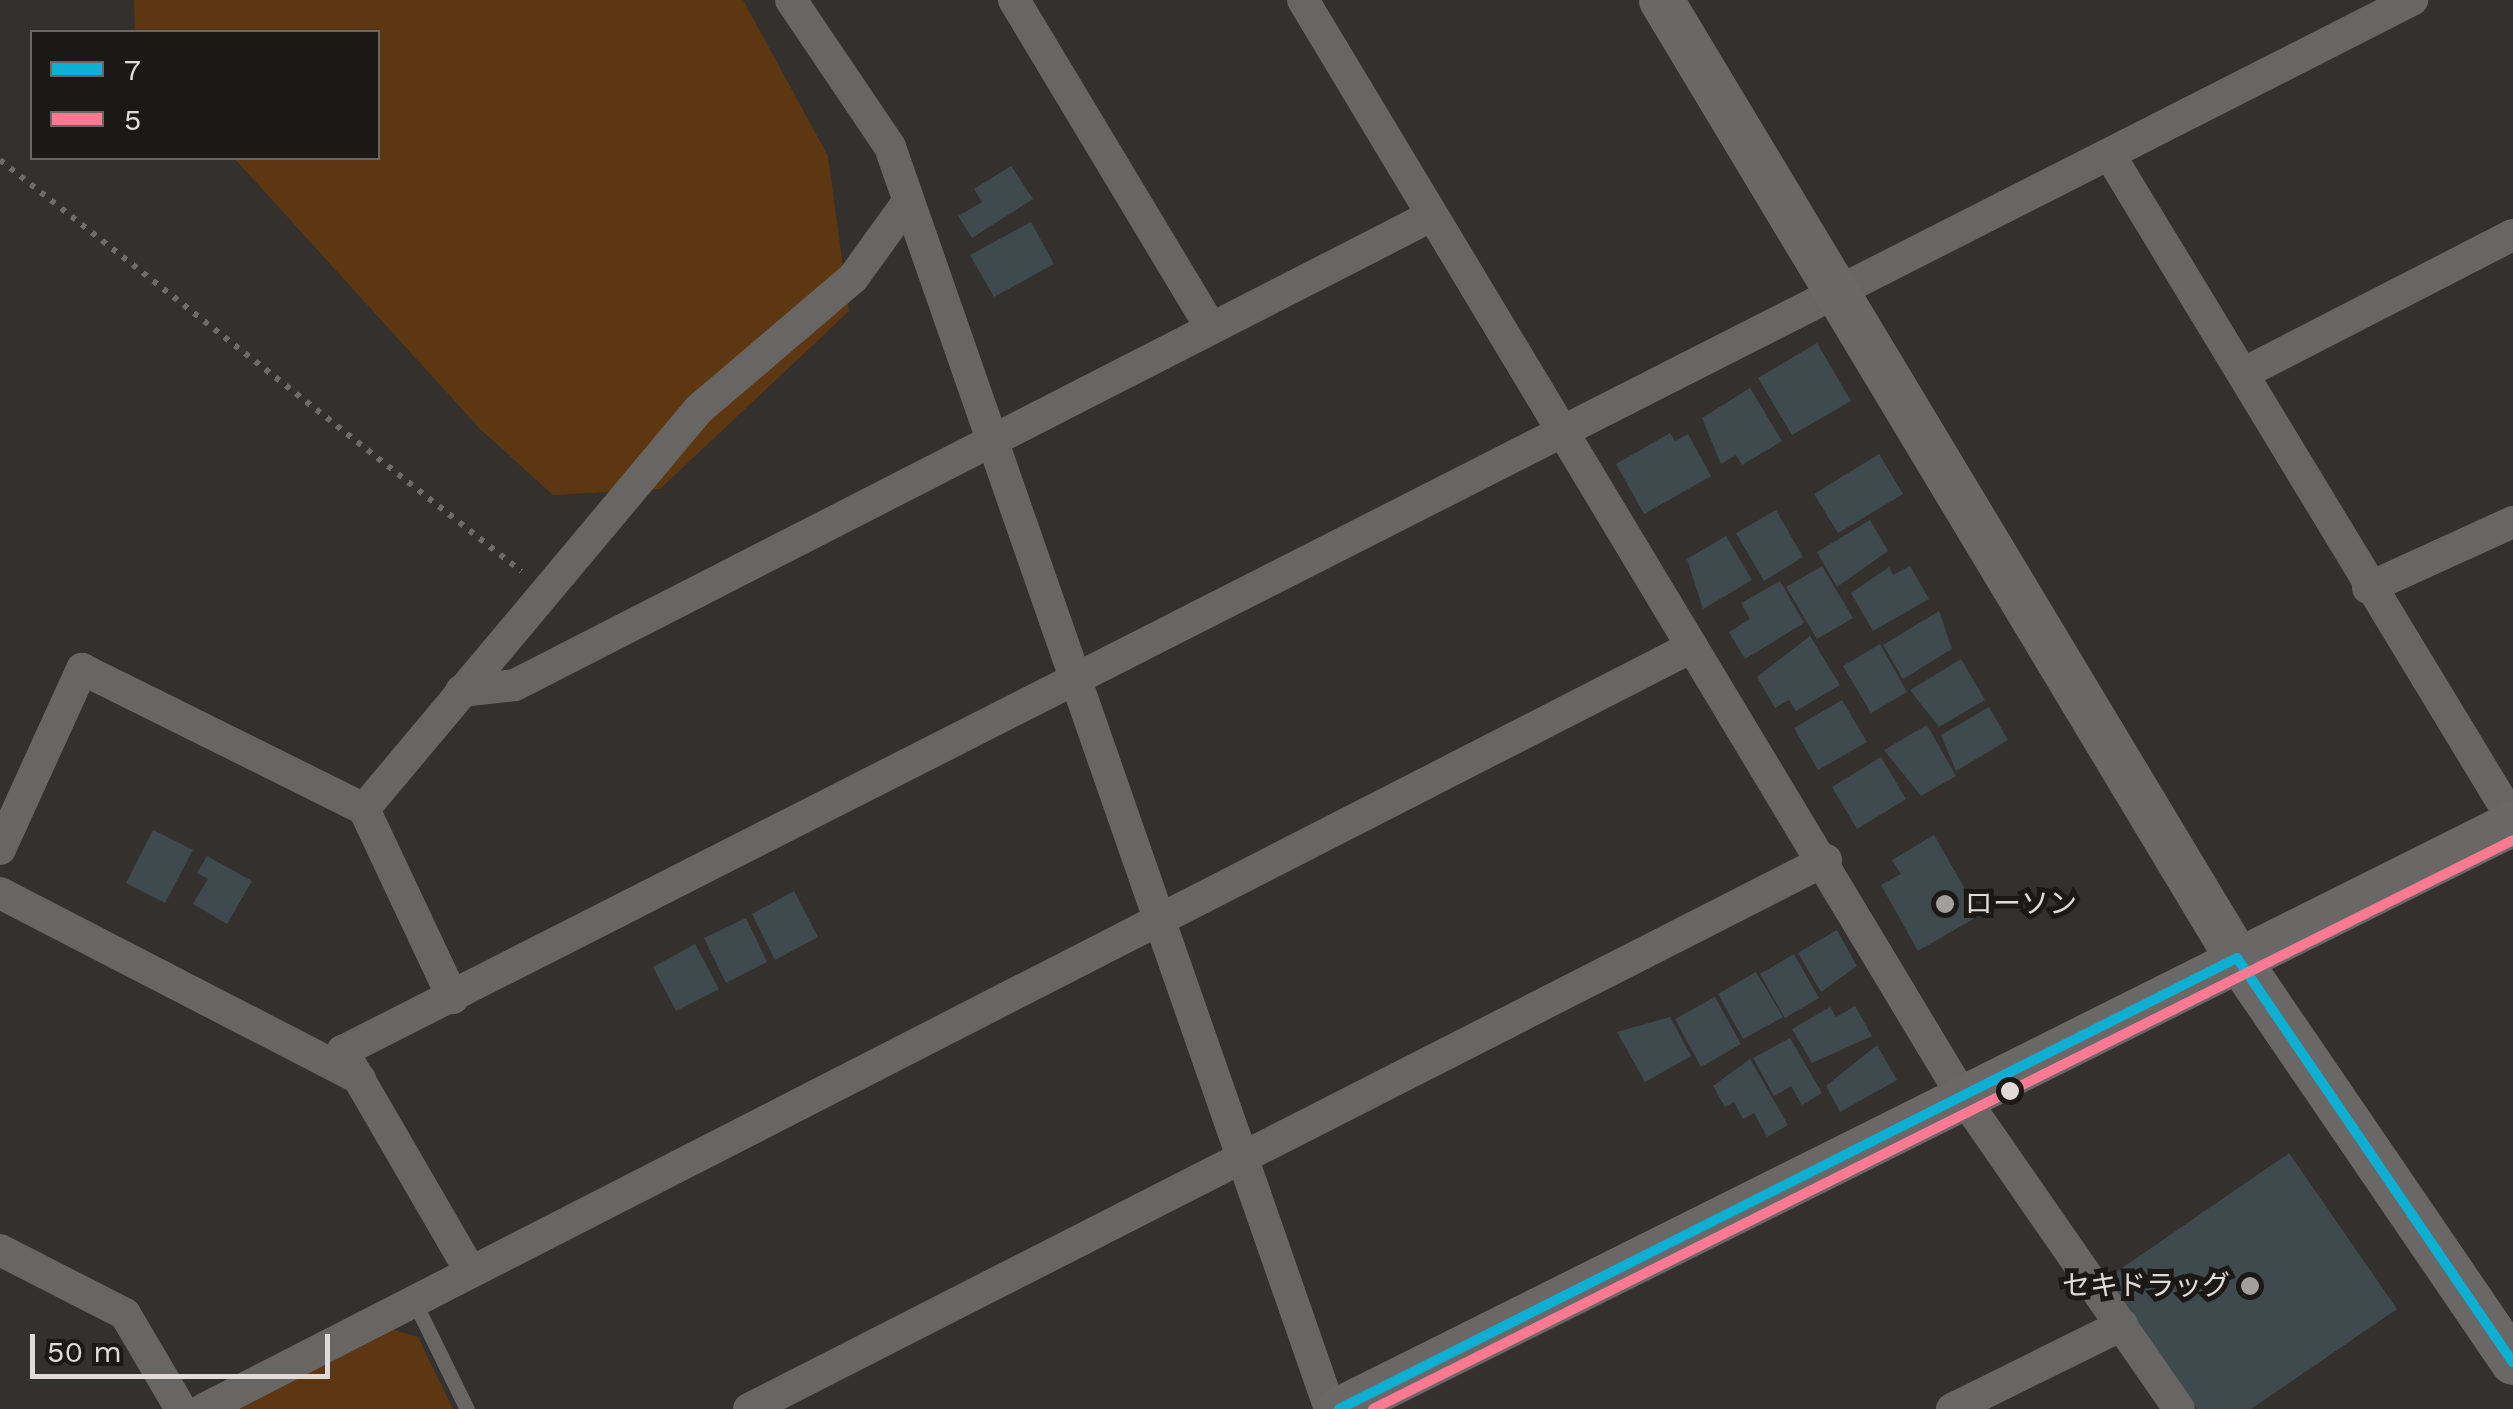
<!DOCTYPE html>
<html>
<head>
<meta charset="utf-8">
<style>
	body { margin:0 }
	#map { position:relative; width:2513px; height:1409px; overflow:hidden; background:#33302d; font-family:"Work Sans","Noto Sans JP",sans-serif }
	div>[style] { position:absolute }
	.green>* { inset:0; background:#5d3712 }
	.building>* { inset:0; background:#3f4a4f }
	.path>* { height:6px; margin-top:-3px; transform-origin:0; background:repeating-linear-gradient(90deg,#6d6c6a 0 5px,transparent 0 13px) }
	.lane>* { height:15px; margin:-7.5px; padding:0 7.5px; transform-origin:7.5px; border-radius:7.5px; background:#686665 }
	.street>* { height:32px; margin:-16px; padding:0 16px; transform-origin:16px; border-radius:16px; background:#686665 }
	.secondary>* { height:45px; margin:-22.5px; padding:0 22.5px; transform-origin:22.5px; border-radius:22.5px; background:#6a6867 }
	.bus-1>* { height:10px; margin:-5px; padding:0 5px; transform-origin:5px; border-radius:5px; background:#0dafd3 }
	.bus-2>* { height:10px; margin:-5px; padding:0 5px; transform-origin:5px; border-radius:5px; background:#fe7a93 }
	.dots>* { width:28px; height:28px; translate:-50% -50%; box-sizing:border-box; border:5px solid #1b1816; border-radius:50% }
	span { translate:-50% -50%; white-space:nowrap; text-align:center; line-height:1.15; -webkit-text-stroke:10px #1b1816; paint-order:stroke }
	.poi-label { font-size:28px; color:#e0dbd8 }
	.left { translate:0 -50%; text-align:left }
	.right { translate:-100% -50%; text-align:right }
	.legend { position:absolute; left:30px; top:30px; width:350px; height:130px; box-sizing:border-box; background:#1b1816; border:2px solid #6a6664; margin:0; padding:12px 18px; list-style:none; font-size:30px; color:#e0dbd8 }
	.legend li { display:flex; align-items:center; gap:20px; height:50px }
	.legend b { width:50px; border:2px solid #6a6664 }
	.scale { position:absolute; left:30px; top:1334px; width:300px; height:45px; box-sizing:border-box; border:5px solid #e0dbd8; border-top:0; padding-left:12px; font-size:30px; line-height:35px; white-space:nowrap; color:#e0dbd8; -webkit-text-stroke:8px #1b1816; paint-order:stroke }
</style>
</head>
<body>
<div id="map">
	<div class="green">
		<div style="clip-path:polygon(134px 0,743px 0,828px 156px,849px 311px,660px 489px,553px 495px,480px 429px,234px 158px,378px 158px,378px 32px,135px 32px)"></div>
		<div style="clip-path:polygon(387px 1328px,418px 1337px,453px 1409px,230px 1409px)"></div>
	</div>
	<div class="building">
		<div style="clip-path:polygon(1011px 166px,1033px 199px,972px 238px,958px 216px,982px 202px,974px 189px)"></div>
		<div style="clip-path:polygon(1031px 222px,1054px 264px,994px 297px,970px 255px)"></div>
		<div style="clip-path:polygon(1817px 343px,1851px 401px,1792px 435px,1758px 378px)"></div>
		<div style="clip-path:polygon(1750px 388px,1782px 441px,1742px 465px,1736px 455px,1721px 464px,1702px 418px)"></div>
		<div style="clip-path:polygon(1670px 433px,1675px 441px,1688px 434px,1711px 476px,1644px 514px,1616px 464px)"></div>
		<div style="clip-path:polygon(1879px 454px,1903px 494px,1838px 533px,1814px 494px)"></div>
		<div style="clip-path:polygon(1776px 510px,1803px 557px,1764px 581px,1736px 533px)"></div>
		<div style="clip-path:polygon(1870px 520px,1888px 551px,1837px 587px,1817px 552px)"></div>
		<div style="clip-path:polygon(1726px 536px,1752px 580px,1703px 609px,1687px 559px)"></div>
		<div style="clip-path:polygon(1822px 566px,1853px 618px,1817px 639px,1786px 587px)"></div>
		<div style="clip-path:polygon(1910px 566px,1929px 599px,1873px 631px,1851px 593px,1889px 567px,1893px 575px)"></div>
		<div style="clip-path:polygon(1780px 581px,1804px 623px,1745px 659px,1729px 632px,1750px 619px,1741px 603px)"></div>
		<div style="clip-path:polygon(1939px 611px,1952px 649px,1903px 679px,1883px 645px)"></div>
		<div style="clip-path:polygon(1810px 636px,1840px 685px,1796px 711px,1789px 700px,1775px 708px,1757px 677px)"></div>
		<div style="clip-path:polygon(1880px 644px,1907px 692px,1871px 713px,1843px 666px)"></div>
		<div style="clip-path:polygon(1961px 659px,1985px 700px,1939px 727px,1910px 690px)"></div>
		<div style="clip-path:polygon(1842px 700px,1867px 742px,1818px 770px,1794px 728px)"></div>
		<div style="clip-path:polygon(1989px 707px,2008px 740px,1956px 771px,1941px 735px)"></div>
		<div style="clip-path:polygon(1927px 725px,1956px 776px,1921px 796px,1884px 750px)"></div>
		<div style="clip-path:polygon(1881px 757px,1906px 799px,1857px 829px,1832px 787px)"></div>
		<div style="clip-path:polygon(153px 830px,193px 850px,165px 903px,126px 883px)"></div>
		<div style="clip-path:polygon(1934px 835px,1980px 915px,1918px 951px,1881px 885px,1901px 874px,1892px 860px)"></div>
		<div style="clip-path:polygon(207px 856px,252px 881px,227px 924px,193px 904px,208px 879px,197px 873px)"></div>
		<div style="clip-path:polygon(794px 891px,818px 937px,775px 960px,752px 914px)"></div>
		<div style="clip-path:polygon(746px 918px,767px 962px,726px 983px,704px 938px)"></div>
		<div style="clip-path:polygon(1837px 930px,1857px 966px,1821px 992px,1798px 953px)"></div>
		<div style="clip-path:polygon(695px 944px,719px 989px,676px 1011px,653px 967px)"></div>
		<div style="clip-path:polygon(1794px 954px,1819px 998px,1785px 1018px,1760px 974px)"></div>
		<div style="clip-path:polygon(1756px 972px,1783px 1017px,1743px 1039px,1718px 994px)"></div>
		<div style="clip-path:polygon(1715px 997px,1741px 1044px,1701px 1067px,1675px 1019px)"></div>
		<div style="clip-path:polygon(1855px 1006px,1872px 1036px,1812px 1063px,1792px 1029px,1830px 1007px,1836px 1017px)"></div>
		<div style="clip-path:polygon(1670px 1017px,1691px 1056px,1645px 1082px,1617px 1032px)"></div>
		<div style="clip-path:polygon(1790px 1038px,1822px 1093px,1802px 1105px,1791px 1086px,1774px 1096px,1753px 1058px)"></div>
		<div style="clip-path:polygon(1877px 1045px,1897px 1080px,1840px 1112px,1826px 1086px)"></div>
		<div style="clip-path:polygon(1750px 1059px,1788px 1125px,1767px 1137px,1754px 1113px,1743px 1119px,1734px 1102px,1725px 1107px,1713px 1086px)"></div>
		<div style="clip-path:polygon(2289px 1153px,2397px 1309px,2251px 1409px,2197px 1409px,2106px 1279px)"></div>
	</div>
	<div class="path">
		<div style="left:0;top:160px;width:664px;rotate:38.27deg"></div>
	</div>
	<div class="lane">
		<div style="left:414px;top:1301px;width:120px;rotate:63.9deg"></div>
	</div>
	<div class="street">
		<div style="left:791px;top:0;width:177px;rotate:56deg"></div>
		<div style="left:890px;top:147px;width:1337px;rotate:70.78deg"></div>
		<div style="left:1014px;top:0;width:383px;rotate:59deg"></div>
		<div style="left:1303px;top:0;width:1280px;rotate:58.97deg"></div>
		<div style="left:1963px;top:1097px;width:379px;rotate:55.3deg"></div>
		<div style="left:2111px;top:157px;width:775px;rotate:58.77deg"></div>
		<div style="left:2244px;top:373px;width:302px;rotate:-27.2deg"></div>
		<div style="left:2368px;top:588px;width:159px;rotate:-24.5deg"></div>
		<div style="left:461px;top:691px;width:54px;rotate:-6.3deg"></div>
		<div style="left:515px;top:685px;width:1029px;rotate:-27.11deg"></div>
		<div style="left:364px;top:809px;width:522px;rotate:-50.05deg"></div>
		<div style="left:699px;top:409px;width:202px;rotate:-40.4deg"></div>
		<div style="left:853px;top:278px;width:89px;rotate:-54.2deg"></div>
		<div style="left:0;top:849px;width:198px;rotate:-65.5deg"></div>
		<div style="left:82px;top:669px;width:315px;rotate:26.4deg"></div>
		<div style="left:364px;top:809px;width:209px;rotate:64.8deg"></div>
		<div style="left:0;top:893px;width:405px;rotate:27.3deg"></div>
		<div style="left:0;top:1250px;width:140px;rotate:27.1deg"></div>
		<div style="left:125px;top:1314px;width:110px;rotate:59.5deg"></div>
		<div style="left:468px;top:1267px;width:250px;rotate:-120.1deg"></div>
		<div style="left:343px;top:1051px;width:2321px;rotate:-26.93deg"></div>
		<div style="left:204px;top:1409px;width:1672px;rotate:-27.12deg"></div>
		<div style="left:749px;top:1409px;width:1209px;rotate:-27.01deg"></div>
		<div style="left:1952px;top:1409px;width:190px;rotate:-26.3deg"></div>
	</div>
	<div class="secondary">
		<div style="left:1661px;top:0;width:1118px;rotate:58.98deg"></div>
		<div style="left:2237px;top:958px;width:489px;rotate:55.7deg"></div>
		<div style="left:1339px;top:1409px;width:1312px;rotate:-26.53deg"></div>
	</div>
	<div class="bus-1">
		<div style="left:2237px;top:958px;width:489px;rotate:55.7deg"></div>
		<div style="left:1339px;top:1409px;width:1005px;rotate:-26.67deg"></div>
	</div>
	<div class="bus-2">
		<div style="left:1373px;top:1409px;width:1274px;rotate:-26.52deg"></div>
	</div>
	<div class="dots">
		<div style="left:1945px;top:904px;background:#a39f9c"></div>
		<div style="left:2010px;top:1091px;background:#e0dbd8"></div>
		<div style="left:2250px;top:1286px;background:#a39f9c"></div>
	</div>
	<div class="poi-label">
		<span class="left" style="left:1965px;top:904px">ローソン</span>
		<span class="right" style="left:2230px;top:1286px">セキドラッグ</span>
	</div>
	<ul class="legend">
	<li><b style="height:12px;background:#0dafd3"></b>7</li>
	<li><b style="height:12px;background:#fe7a93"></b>5</li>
	</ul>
	<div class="scale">50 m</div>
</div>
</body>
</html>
